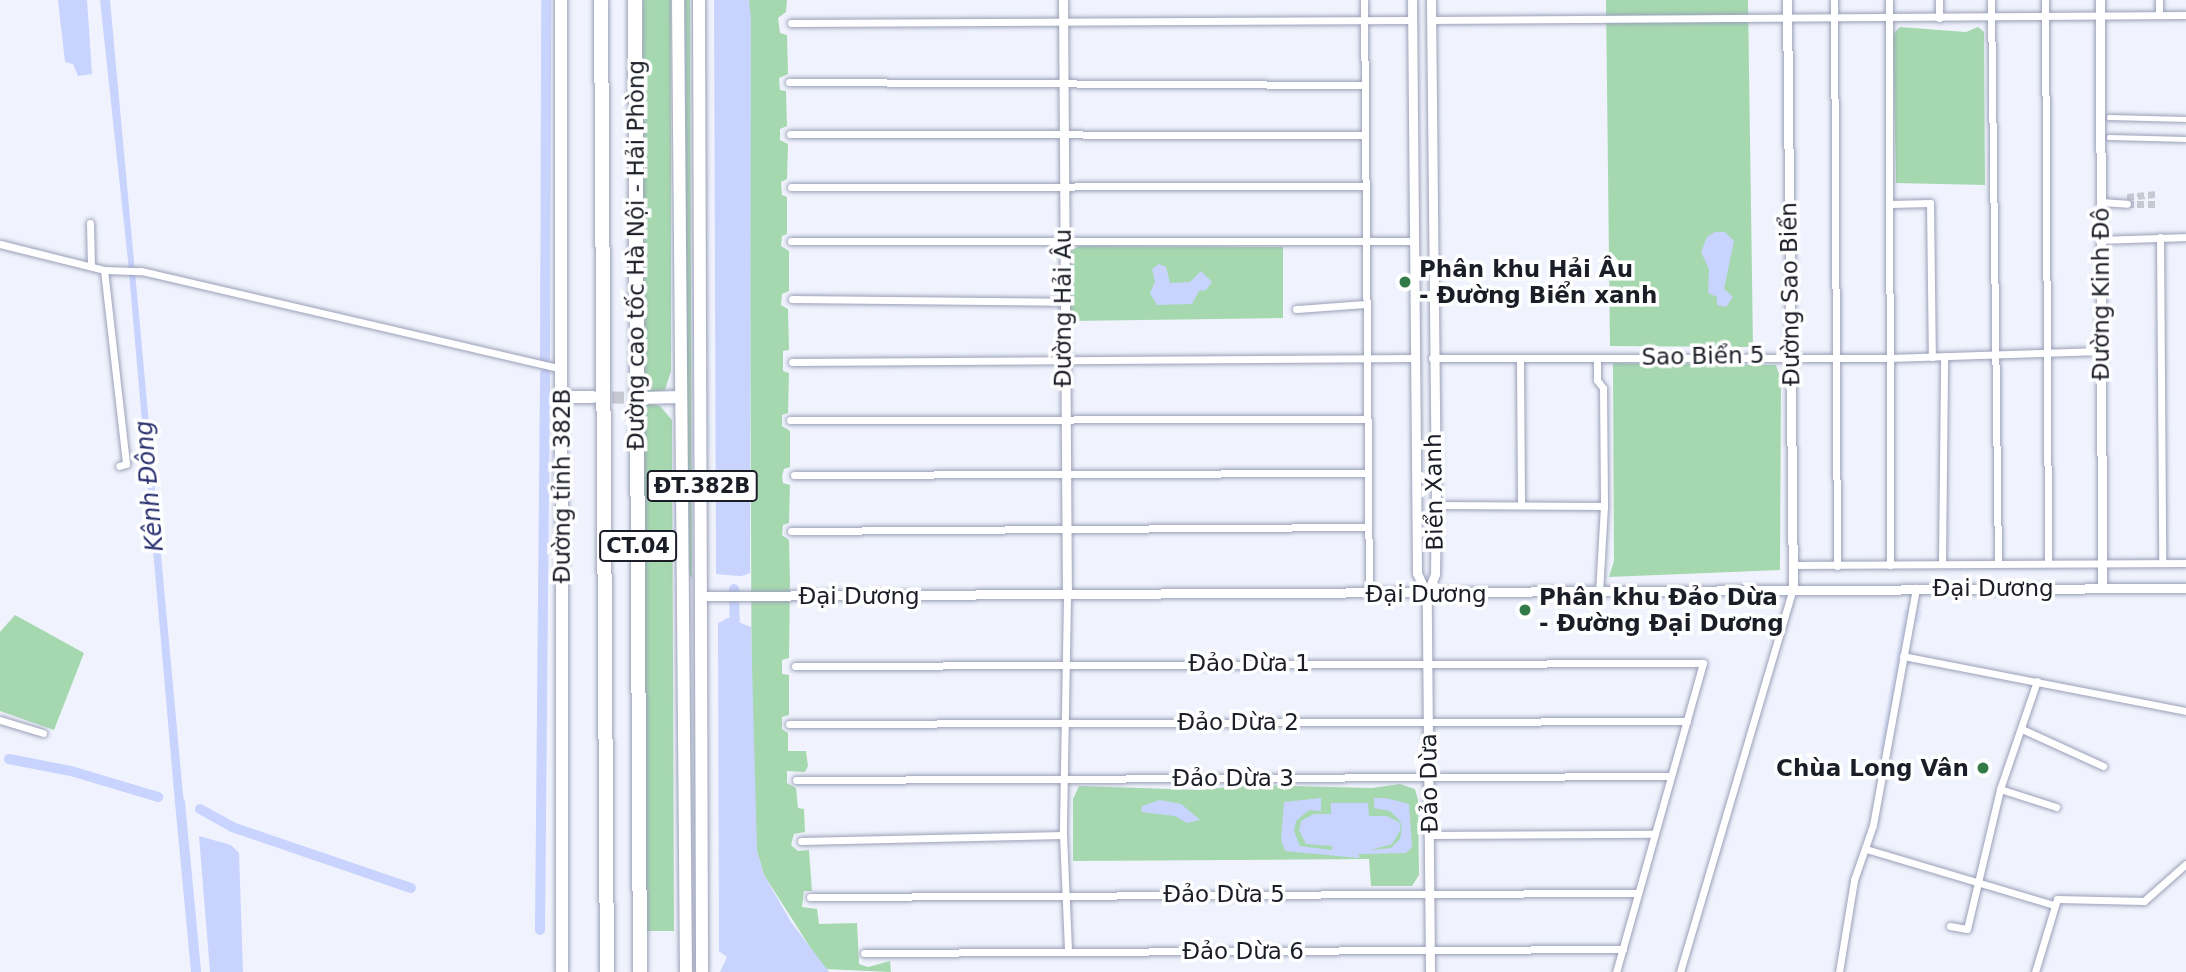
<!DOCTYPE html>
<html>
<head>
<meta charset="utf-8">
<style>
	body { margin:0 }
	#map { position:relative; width:2186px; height:972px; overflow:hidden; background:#f0f3fd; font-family:"DejaVu Sans",sans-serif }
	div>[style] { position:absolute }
	.built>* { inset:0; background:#e6ebff }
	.green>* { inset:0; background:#a6d8b0 }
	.water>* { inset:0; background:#c8d3fe }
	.pier>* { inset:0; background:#f0f3fd }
	.canal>* { height:10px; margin:-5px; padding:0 5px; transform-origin:5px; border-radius:5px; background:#c8d3fe }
	.minor-tunnel>* { height:7px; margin-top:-3.5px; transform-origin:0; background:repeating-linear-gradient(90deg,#c6c8d2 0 7px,transparent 0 10.5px) }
	.primary-tunnel>* { height:12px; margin-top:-6px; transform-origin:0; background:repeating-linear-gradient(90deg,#c6c8d2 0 12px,transparent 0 18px) }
	.roads { filter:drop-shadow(0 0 2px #9aa0b8) drop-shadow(0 0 2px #9aa0b8) }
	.pedestrian>* { height:5px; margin:-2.5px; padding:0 2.5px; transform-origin:2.5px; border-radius:2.5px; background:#fff }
	.minor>* { height:7px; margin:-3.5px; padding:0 3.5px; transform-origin:3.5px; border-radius:3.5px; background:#fff }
	.tertiary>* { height:9px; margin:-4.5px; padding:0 4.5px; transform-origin:4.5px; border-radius:4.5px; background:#fff }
	.primary>* { height:12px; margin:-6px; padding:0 6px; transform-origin:6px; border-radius:6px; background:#fff }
	.motorway>* { height:14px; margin:-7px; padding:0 7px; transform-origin:7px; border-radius:7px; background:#fff }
	.dots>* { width:19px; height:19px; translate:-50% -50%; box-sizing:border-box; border:4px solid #fff; border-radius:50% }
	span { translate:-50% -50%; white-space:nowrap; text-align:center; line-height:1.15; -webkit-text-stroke:7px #fff; paint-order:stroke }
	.shield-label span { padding:2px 5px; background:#fff; border:2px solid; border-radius:5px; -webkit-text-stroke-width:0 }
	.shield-label { font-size:21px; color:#1c1e27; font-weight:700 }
	.street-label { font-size:23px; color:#1c1e27 }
	.poi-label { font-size:23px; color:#1c1e27; font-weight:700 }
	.left { translate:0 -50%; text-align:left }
	.right { translate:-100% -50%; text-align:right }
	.water-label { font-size:24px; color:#2b3270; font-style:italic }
</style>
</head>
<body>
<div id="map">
	<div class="built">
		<div style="clip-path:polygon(1904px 610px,1923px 610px,1920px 623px,1912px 622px,1886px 752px,1879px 750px)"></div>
	</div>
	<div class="green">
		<div style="clip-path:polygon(643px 0,671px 0,671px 371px,665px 390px,640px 394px)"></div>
		<div style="clip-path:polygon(685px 0,690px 0,692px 578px,688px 573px)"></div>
		<div style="clip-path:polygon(749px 0,787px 0,786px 12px,778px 18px,780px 33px,787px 35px,788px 74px,779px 78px,780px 90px,786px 91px,787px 126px,780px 129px,780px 140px,788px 144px,787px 179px,781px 182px,782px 195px,787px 197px,787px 234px,782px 236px,781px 246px,789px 251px,789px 291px,782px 294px,781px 305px,788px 309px,789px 350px,783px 351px,783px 371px,789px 373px,788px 413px,782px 415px,782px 426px,790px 431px,790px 467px,784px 469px,782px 476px,783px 483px,790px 485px,789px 523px,783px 525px,782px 535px,789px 540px,790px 582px,789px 658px,782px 660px,782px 674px,789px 675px,789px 715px,782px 717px,782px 729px,788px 733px,788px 751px,806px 751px,808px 766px,805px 772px,787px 771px,787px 783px,796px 788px,798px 808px,804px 809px,805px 832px,794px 834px,791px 845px,798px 851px,809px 850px,812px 891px,804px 891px,802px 907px,817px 909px,819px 924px,857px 923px,859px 964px,868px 967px,890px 961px,891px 972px,824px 969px,764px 875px,757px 851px,752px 788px)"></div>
		<div style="clip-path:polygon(1606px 0,1748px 0,1753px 347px,1610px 346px)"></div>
		<div style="clip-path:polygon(1900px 27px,1966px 32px,1978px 27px,1984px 32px,1985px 185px,1896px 183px,1893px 34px)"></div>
		<div style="clip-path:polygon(1079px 246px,1283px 247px,1283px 318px,1070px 321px,1069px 252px)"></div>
		<div style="clip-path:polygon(1613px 363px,1776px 365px,1781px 380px,1780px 570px,1609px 577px,1614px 561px)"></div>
		<div style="clip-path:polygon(640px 401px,660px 406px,672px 420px,674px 931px,642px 931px)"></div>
		<div style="clip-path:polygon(15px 615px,84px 653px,54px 730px,0 711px,0 632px)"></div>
		<div style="clip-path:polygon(1400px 784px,1415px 789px,1418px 800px,1419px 875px,1412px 886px,1371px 886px,1369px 859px,1073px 861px,1073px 799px,1079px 786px,1200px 790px,1246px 785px,1372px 788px)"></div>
	</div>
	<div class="water">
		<div style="clip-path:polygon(58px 0,87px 0,92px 74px,78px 76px,73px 64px,65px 62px)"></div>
		<div style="clip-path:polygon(100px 0,110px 0,185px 816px,179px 814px,175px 803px,128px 261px)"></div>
		<div style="clip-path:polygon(714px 0,749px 0,751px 18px,750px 573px,736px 578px,733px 620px,751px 627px,757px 851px,764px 875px,791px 922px,829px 972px,720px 972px,727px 957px,719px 951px,718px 623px,725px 620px,726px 578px,716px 574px)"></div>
		<div style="clip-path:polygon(1715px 232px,1725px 232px,1734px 241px,1724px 289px,1733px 297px,1726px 307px,1717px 305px,1717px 297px,1708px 293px,1709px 269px,1701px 252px,1707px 237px)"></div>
		<div style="clip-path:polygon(1159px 264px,1166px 267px,1170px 283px,1190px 282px,1201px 271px,1212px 282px,1206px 290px,1199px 291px,1192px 304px,1157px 305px,1150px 293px,1155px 282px,1152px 269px)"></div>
		<div style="clip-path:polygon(1321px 798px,1321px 811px,1309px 810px,1296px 821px,1294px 831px,1300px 846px,1332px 850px,1332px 846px,1306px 844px,1299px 830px,1301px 821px,1314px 814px,1331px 814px,1331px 803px,1368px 803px,1369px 816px,1387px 816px,1399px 822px,1401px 829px,1392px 844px,1370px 850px,1391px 848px,1400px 839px,1402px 828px,1400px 821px,1390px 811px,1374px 808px,1374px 798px,1386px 798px,1409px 804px,1412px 847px,1406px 853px,1359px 854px,1359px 858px,1285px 851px,1281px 840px,1284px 802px)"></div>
		<div style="clip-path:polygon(1160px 800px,1181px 804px,1200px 820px,1187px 823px,1175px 816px,1141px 812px,1142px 806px)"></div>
		<div style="clip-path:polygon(199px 836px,231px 845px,239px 853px,243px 972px,210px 972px)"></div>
	</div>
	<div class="pier">
		<div style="clip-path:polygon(716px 574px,750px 577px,739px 580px,736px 616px,717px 621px,721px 618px,722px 581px)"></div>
	</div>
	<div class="canal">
		<div style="left:545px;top:358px;width:358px;rotate:-89.8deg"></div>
		<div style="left:734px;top:589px;width:44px;rotate:88.7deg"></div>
		<div style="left:9px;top:759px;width:63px;rotate:11deg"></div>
		<div style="left:71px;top:771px;width:91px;rotate:16.6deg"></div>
		<div style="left:180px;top:802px;width:171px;rotate:84.6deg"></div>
		<div style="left:200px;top:809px;width:37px;rotate:29deg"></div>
		<div style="left:232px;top:827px;width:189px;rotate:18.8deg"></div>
		<div style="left:540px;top:930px;width:556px;rotate:-89.48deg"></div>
	</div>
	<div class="minor-tunnel">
		<div style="left:2127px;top:197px;width:30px;rotate:-6deg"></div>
		<div style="left:2127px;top:204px;width:30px"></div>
	</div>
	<div class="primary-tunnel">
		<div style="left:594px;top:397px;width:46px;rotate:1.2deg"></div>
	</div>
	<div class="roads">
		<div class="pedestrian">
			<div style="left:2109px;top:117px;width:77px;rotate:1.5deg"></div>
			<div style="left:2109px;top:137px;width:77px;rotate:1.5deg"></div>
		</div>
		<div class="minor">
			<div style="left:1364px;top:0;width:595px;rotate:89.52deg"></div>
			<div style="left:1834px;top:0;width:566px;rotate:89.7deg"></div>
			<div style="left:1889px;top:0;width:565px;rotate:89.9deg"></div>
			<div style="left:1939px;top:0;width:18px;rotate:90deg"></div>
			<div style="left:1991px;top:0;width:563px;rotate:89.29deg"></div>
			<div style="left:2045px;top:0;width:563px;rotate:89.69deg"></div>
			<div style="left:2159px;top:0;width:15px;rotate:90deg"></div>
			<div style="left:1431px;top:20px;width:755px;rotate:-0.38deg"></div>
			<div style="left:791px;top:23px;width:621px;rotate:-0.28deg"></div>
			<div style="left:789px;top:82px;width:575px;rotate:0.3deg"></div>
			<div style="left:790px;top:134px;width:574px;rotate:0.1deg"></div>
			<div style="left:791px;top:187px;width:574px;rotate:-0.1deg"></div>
			<div style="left:2101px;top:202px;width:26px;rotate:4deg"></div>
			<div style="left:1890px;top:204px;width:40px;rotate:-1.4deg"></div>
			<div style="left:1930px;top:203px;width:154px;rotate:89.3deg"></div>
			<div style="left:90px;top:223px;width:43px;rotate:88.7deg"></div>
			<div style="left:2160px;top:237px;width:325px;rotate:89.6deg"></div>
			<div style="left:2101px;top:240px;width:85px;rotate:-2deg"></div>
			<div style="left:791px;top:241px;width:623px"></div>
			<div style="left:0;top:244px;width:107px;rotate:14deg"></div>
			<div style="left:104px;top:270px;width:37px;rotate:2deg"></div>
			<div style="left:141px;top:271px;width:432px;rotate:13.1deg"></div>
			<div style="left:104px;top:270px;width:195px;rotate:83.5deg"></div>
			<div style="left:126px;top:464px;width:7px;rotate:164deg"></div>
			<div style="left:792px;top:299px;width:271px;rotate:0.6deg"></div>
			<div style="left:1296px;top:309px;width:69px;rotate:-4.1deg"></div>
			<div style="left:1432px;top:358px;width:457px"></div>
			<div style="left:1889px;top:358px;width:212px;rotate:-1.9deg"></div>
			<div style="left:1597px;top:358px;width:22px;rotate:90deg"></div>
			<div style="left:1597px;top:380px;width:10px;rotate:53deg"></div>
			<div style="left:1603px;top:388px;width:118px;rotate:89.5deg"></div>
			<div style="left:1604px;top:506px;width:86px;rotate:93.3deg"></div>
			<div style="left:1520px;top:360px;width:145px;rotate:89.6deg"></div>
			<div style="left:792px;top:362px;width:623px;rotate:-0.37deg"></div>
			<div style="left:790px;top:420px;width:577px;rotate:-0.1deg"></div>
			<div style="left:794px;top:475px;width:572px;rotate:-0.2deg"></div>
			<div style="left:1436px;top:505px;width:168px;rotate:0.3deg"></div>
			<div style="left:791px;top:531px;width:577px;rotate:-0.4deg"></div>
			<div style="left:1942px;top:562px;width:206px;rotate:-89.4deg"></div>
			<div style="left:1793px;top:565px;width:393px;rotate:-0.3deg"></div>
			<div style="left:1067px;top:596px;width:239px;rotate:91deg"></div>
			<div style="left:1063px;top:835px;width:116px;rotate:87.5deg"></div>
			<div style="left:1903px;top:656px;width:288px;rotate:11deg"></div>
			<div style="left:795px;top:666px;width:908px;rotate:-0.19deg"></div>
			<div style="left:1703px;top:663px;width:321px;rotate:105.7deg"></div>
			<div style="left:0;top:720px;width:45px;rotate:16.8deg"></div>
			<div style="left:789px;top:724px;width:898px;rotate:-0.19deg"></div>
			<div style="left:2024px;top:730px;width:87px;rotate:24.5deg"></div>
			<div style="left:796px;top:780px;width:875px;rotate:-0.26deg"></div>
			<div style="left:2000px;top:789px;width:59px;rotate:17.8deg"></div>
			<div style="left:1429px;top:835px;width:226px;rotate:-0.3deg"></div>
			<div style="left:801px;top:841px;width:262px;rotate:-1.3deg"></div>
			<div style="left:1866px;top:849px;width:196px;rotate:16.6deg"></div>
			<div style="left:810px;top:897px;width:828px;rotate:-0.28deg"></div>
			<div style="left:1950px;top:926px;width:17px;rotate:10deg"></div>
			<div style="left:1967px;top:929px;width:144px;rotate:-76.7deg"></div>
			<div style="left:2000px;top:789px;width:114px;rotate:-71.1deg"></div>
			<div style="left:864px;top:953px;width:759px;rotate:-0.3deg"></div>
			<div style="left:1680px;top:972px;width:400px;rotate:-73.6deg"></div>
			<div style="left:1839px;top:972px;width:93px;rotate:-80.7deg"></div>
			<div style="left:1854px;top:880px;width:58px;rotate:-70.9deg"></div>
			<div style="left:1873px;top:825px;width:241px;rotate:-79.7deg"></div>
			<div style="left:2035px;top:972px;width:76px;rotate:-73.2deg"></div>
			<div style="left:2057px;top:899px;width:87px;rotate:1.3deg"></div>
			<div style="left:2144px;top:901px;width:56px;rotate:-41.4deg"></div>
		</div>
		<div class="tertiary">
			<div style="left:1063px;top:0;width:596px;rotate:89.62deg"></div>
			<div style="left:1412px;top:0;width:573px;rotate:89.5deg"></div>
			<div style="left:1417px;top:573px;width:24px;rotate:66deg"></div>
			<div style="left:1787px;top:0;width:588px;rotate:89.42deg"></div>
			<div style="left:2100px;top:0;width:588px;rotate:89.81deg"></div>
			<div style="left:700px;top:596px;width:1486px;rotate:-0.31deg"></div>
			<div style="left:1430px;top:972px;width:377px;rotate:-90.5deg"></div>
			<div style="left:1427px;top:595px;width:22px;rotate:-69deg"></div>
			<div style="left:1435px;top:574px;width:69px;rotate:-89.2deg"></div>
			<div style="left:1436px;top:505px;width:505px;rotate:-90.57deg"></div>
		</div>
		<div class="primary">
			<div style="left:561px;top:0;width:972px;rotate:89.94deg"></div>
			<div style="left:678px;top:0;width:972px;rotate:89.53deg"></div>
			<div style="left:699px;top:0;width:972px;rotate:89.82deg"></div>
			<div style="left:563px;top:397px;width:30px"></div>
			<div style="left:640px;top:398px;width:41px;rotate:-1.4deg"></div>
		</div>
		<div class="motorway">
			<div style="left:601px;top:0;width:972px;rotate:89.65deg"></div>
			<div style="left:635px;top:0;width:972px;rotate:89.71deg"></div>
		</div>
	</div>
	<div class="dots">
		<div style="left:1405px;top:282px;background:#327a47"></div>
		<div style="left:1525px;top:610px;background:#327a47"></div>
		<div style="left:1983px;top:768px;background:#327a47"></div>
	</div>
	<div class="shield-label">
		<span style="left:702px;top:486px">ĐT.382B</span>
		<span style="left:638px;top:546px">CT.04</span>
	</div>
	<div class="street-label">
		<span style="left:636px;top:255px;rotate:-90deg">Đường cao tốc Hà Nội - Hải Phòng</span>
		<span style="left:1790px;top:294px;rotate:-91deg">Đường Sao Biển</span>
		<span style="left:2101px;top:294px;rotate:-90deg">Đường Kinh Đô</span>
		<span style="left:1063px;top:308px;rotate:-90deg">Đường Hải Âu</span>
		<span style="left:1703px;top:356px;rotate:-1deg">Sao Biển 5</span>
		<span style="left:562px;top:486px;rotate:-90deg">Đường tỉnh 382B</span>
		<span style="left:1434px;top:492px;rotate:-91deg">Biển Xanh</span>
		<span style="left:1993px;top:588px">Đại Dương</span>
		<span style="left:1426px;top:594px">Đại Dương</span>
		<span style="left:859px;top:596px">Đại Dương</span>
		<span style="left:1249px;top:663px">Đảo Dừa 1</span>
		<span style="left:1238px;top:722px">Đảo Dừa 2</span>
		<span style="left:1233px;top:778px">Đảo Dừa 3</span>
		<span style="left:1429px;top:783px;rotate:-91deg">Đảo Dừa</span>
		<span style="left:1224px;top:894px">Đảo Dừa 5</span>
		<span style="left:1243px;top:951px">Đảo Dừa 6</span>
	</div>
	<div class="poi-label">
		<span class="left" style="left:1419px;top:282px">Phân khu Hải Âu<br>- Đường Biển xanh</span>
		<span class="left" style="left:1539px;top:610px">Phân khu Đảo Dừa<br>- Đường Đại Dương</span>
		<span class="right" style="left:1969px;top:768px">Chùa Long Vân</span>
	</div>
	<div class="water-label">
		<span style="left:150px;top:486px;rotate:-95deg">Kênh Đông</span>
	</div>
</div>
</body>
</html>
